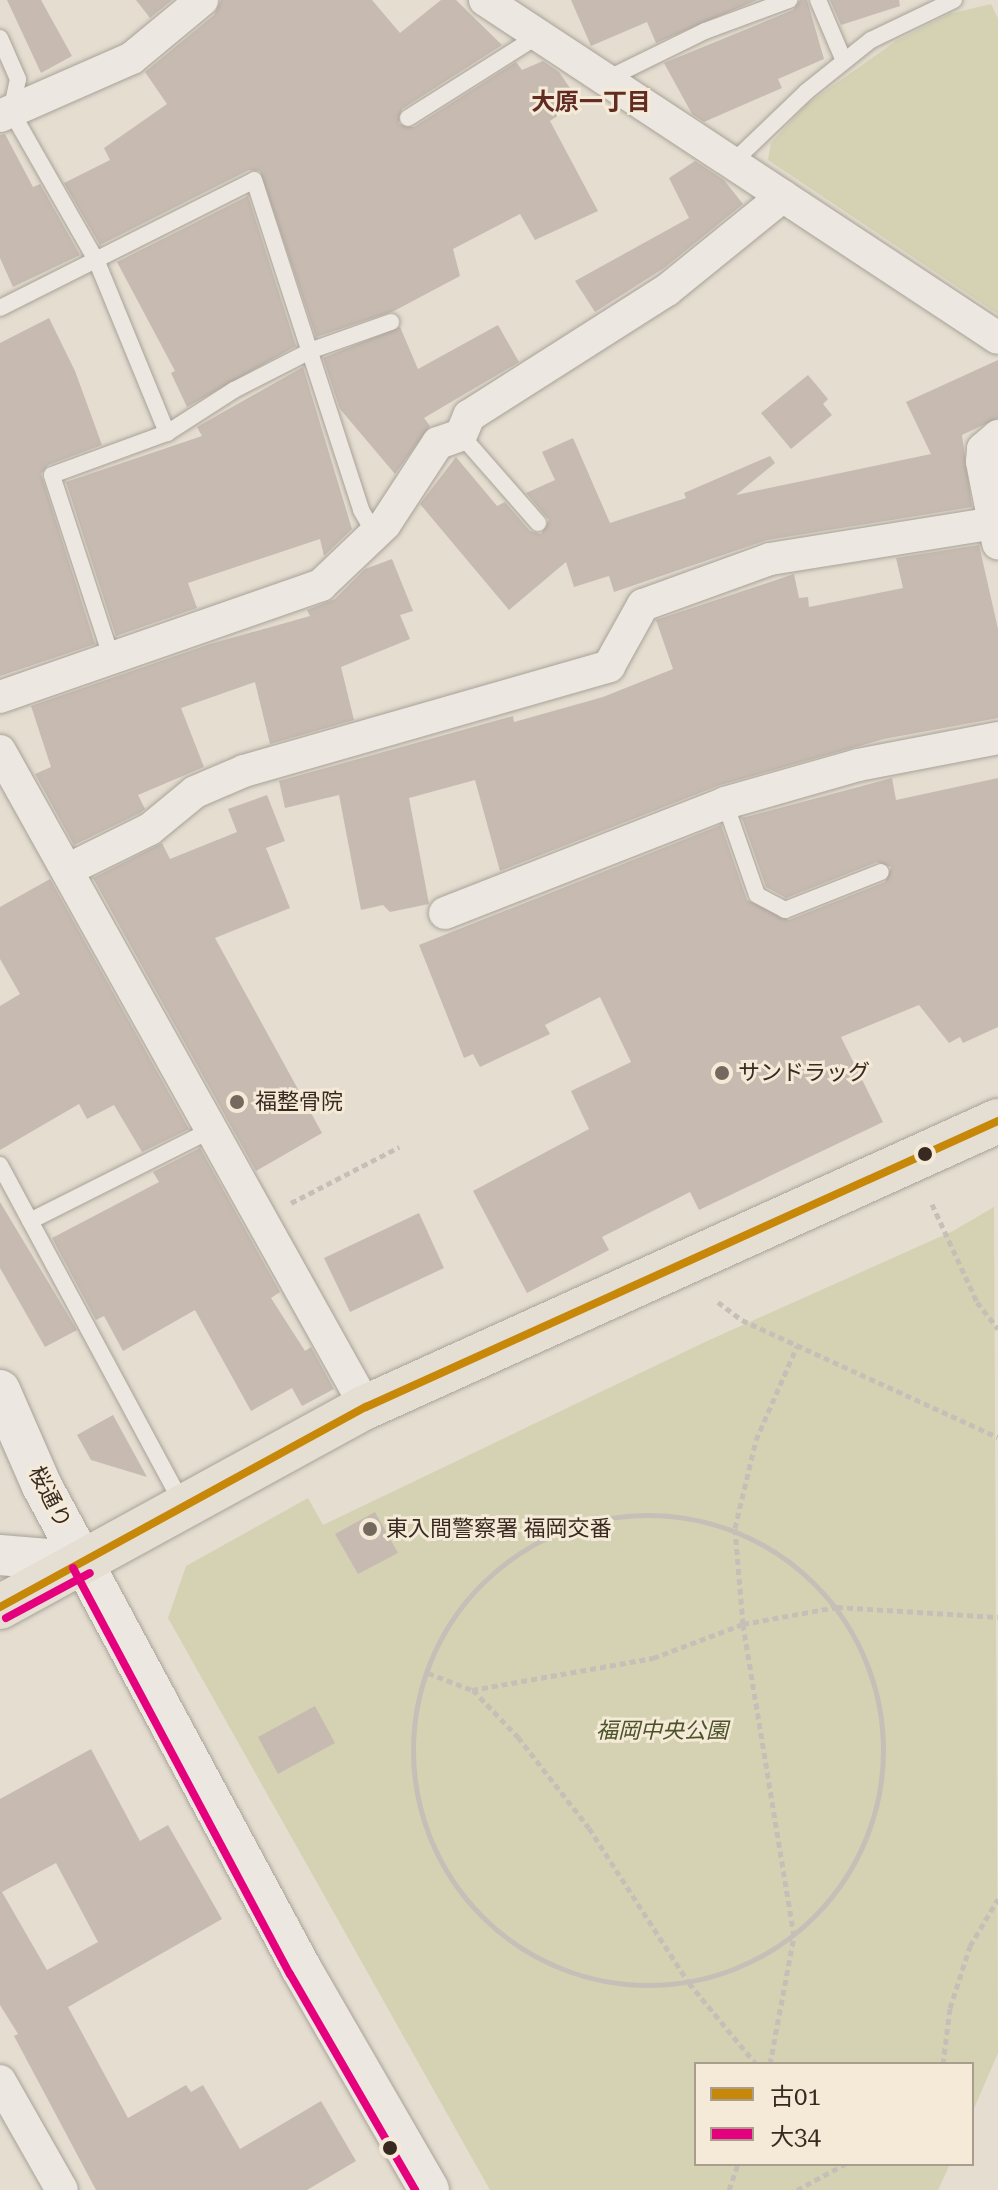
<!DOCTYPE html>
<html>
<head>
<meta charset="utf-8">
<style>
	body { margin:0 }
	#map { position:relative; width:998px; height:2190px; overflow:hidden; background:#e4ddd0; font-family:"Roboto Serif","Noto Sans JP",serif }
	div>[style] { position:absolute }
	.green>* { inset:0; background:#d4d2b3 }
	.building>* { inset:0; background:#c7bbb1 }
	.path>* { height:5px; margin-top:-2.5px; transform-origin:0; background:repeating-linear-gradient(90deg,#c5bfb8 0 6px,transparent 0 10px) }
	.path>.ring { margin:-2.5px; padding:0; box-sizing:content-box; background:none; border:5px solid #c5bfb8; border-radius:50% }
	.roads { filter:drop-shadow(0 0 2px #a9a298) drop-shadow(0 0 2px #a9a298) }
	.service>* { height:16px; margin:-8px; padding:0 8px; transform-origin:8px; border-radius:8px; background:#ece8e1 }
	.minor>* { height:32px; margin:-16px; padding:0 16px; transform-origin:16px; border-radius:16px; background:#ece8e1 }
	.tertiary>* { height:40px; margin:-20px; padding:0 20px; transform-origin:20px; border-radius:20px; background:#ece8e1 }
	.primary>* { height:44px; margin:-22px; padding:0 22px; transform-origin:22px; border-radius:22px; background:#e4ded3 }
	.bus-1>* { height:8px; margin:-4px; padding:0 4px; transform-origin:4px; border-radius:4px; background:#c78708 }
	.bus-2>* { height:8px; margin:-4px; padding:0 4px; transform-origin:4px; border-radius:4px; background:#e5007d }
	.dots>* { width:22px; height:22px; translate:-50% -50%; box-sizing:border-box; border:4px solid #f4ead7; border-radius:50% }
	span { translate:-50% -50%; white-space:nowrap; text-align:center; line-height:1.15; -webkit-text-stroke:6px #f4ead7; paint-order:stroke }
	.poi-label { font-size:22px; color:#382a21 }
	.left { translate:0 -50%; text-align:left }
	.street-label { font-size:22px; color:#382a21 }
	.park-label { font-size:22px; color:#4b5329; font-style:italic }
	.neighbourhood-label { font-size:24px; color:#622c23; font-weight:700 }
	.legend { position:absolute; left:694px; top:2062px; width:280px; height:104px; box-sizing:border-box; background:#f4ead7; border:2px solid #a99d8e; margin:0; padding:10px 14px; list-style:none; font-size:24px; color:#382a21 }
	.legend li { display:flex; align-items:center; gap:16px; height:40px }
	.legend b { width:40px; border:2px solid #a99d8e }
</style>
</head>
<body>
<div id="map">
	<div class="green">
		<div style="clip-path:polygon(991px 4px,998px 18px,998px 314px,768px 160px,771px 143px,807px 104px,896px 41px,949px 14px)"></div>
		<div style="clip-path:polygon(994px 1207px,998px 2053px,972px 2113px,972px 2064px,696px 2064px,696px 2164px,950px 2164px,938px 2190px,490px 2190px,168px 1618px,186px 1566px,308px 1498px,323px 1525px,705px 1342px,953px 1231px)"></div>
	</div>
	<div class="building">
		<div style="clip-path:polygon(7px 0,41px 0,72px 56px,41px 73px)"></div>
		<div style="clip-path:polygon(136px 0,172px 0,150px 18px)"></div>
		<div style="clip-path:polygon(221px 0,372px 0,400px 33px,441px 0,456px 0,502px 45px,402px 109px,399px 124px,414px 127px,516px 62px,522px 70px,543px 61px,559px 72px,579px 101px,550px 121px,598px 211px,535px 240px,520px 214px,453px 249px,460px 276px,394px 311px,316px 337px,260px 171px,249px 170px,100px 245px,64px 183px,110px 160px,104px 148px,167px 104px,145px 72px,214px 15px)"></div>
		<div style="clip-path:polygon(571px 0,757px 0,656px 43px,647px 22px,591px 46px)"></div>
		<div style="clip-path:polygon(800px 0,807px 0,824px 59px,778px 79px,782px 88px,704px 122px,692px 114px,664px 63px,793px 10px)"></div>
		<div style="clip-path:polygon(830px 0,899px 0,900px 6px,841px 25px)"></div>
		<div style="clip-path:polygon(5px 134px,33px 187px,40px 184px,80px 255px,13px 287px,0 258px,0 135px)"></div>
		<div style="clip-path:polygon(695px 161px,724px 180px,743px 204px,664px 268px,595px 312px,575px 281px,689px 218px,669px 178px)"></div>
		<div style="clip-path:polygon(248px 196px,296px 346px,187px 407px,171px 373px,175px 371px,117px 262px)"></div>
		<div style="clip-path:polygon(49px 318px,75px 371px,102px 445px,48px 465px,41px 474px,95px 644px,0 676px,0 343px)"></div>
		<div style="clip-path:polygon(498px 325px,519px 362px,424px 418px,430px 426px,395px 474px,340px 409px,323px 358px,400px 327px,418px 369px)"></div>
		<div style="clip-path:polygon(998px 360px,998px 418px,962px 435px,972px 507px,767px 540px,614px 592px,609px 576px,574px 587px,566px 562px,509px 610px,420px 504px,456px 457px,497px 506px,505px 502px,530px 531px,541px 534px,549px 520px,526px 493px,555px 480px,542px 452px,573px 438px,610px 523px,686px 498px,684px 493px,770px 456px,775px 463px,736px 495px,931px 454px,906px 402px)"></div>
		<div style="clip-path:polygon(303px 367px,352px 529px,324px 556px,320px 539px,188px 583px,197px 608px,116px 636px,66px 482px,202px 436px,197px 427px)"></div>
		<div style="clip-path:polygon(808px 375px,828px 399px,823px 404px,832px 415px,791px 449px,761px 413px)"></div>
		<div style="clip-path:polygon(979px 545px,998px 629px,998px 718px,884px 739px,720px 785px,500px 871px,475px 780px,409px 798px,429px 904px,390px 912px,383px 905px,361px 910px,339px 795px,285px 808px,279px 781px,513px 716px,514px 722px,603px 697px,673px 669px,656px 620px,794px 574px,799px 598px,808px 597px,809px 607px,903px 588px,896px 558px)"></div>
		<div style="clip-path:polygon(392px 559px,413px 611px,400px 615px,410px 639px,341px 667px,354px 720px,270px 744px,255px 682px,181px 708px,204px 767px,138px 795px,145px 809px,140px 813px,74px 845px,35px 774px,51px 767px,31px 706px,210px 644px,310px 616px,307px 610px,335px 599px,365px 569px)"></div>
		<div style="clip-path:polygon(892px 778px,896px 800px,998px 778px,998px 1027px,963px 1043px,960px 1037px,949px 1043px,919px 1005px,841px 1037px,883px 1122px,699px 1210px,690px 1192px,602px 1237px,609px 1250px,527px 1293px,473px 1191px,589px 1129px,571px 1091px,631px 1062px,600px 997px,545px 1025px,550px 1034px,480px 1067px,473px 1054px,464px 1058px,419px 945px,721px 825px,747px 900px,789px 920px,885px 882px,891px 867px,877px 862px,786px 898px,766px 887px,742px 818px)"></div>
		<div style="clip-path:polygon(267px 795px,285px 841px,266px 848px,290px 908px,215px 938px,322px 1133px,256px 1171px,93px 878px,162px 843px,170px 859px,237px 832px,228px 809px)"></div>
		<div style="clip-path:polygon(50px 879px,189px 1129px,142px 1152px,114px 1105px,87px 1119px,79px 1104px,0 1150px,0 1006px,20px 994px,0 959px,0 907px)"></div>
		<div style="clip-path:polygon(200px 1148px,280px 1292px,271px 1298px,305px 1351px,311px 1347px,334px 1389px,302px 1406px,292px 1388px,251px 1411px,195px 1310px,123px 1351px,104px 1316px,96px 1320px,52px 1238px,159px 1182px,153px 1172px)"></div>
		<div style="clip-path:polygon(0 1202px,77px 1330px,45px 1347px,0 1268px)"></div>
		<div style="clip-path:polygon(419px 1213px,444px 1268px,350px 1312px,324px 1258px)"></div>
		<div style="clip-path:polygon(113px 1415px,147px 1477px,91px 1460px,77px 1435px)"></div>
		<div style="clip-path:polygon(375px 1512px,398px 1553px,358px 1574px,335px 1534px)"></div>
		<div style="clip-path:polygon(315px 1706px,335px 1743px,278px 1774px,258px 1737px)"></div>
		<div style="clip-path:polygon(evenodd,91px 1749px,140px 1841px,168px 1825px,222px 1919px,68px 2007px,128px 2118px,186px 2085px,191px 2092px,203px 2085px,240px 2149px,321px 2101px,356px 2161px,307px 2190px,96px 2190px,14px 2036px,18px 2034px,0 2005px,0 1799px,91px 1749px,56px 1863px,98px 1942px,47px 1970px,2px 1892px,56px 1863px)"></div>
	</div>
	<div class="path">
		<div style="left:291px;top:1203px;width:122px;rotate:-27.4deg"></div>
		<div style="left:932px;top:1204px;width:108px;rotate:65.3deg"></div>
		<div style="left:977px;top:1302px;width:34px;rotate:52deg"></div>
		<div style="left:718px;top:1302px;width:30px;rotate:37deg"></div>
		<div style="left:742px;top:1320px;width:281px;rotate:24.6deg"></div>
		<div class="ring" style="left:413px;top:1515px;width:465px;height:465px"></div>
		<div style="left:428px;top:1673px;width:47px;rotate:21.1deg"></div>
		<div style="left:472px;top:1690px;width:184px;rotate:-10deg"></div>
		<div style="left:653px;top:1658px;width:96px;rotate:-20.7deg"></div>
		<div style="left:743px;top:1624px;width:96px;rotate:-10.3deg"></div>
		<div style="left:837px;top:1607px;width:161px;rotate:3.6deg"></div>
		<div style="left:473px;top:1690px;width:65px;rotate:46.2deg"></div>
		<div style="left:518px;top:1737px;width:115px;rotate:52deg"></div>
		<div style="left:589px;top:1828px;width:184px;rotate:57.2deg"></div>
		<div style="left:689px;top:1983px;width:105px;rotate:50.4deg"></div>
		<div style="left:770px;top:2064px;width:130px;rotate:-79.4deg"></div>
		<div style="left:794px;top:1936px;width:316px;rotate:-99.3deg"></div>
		<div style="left:743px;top:1624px;width:96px;rotate:-94.8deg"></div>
		<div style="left:735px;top:1528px;width:90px;rotate:-76.6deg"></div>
		<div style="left:756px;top:1440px;width:103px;rotate:-66.4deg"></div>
		<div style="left:943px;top:2064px;width:56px;rotate:-82.9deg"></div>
		<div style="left:950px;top:2008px;width:65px;rotate:-72.1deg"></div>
		<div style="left:970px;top:1946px;width:55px;rotate:-59.2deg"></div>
		<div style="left:729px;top:2190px;width:28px;rotate:-71deg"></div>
		<div style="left:797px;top:2190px;width:55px;rotate:-28.4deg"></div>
	</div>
	<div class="roads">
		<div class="service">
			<div style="left:818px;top:0;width:66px;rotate:66.9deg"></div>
			<div style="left:0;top:38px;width:45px;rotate:66.3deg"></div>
			<div style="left:18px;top:79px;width:33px;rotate:102deg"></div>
			<div style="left:11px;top:111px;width:174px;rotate:60.3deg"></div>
			<div style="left:97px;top:262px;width:185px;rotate:67.7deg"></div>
			<div style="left:605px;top:80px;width:111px;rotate:-26.1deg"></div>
			<div style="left:705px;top:31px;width:90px;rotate:-20.3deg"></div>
			<div style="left:408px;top:118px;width:151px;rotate:-32.3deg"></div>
			<div style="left:732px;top:163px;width:103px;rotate:-43.8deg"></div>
			<div style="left:806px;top:92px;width:83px;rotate:-38.7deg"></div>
			<div style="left:871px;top:40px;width:92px;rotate:-25.7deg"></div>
			<div style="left:0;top:308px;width:284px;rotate:-26.7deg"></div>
			<div style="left:254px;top:180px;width:347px;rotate:72deg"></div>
			<div style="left:361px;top:510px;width:28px;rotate:60deg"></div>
			<div style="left:461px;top:435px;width:117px;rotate:48.8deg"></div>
			<div style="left:111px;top:656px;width:190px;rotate:-108.1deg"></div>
			<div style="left:52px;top:475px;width:122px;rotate:-20.1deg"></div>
			<div style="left:167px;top:433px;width:80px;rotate:-32.7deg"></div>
			<div style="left:234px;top:390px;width:88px;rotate:-27.1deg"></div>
			<div style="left:312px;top:350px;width:84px;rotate:-19.5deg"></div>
			<div style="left:725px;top:803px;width:97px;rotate:70.8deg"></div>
			<div style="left:757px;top:895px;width:32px;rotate:28deg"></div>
			<div style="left:785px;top:910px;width:103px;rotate:-21.6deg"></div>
			<div style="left:0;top:1165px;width:384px;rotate:61.7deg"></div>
			<div style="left:30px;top:1221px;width:205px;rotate:-26.7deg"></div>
		</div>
		<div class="minor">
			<div style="left:485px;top:0;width:614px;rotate:33.38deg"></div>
			<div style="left:0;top:116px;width:144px;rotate:-23.7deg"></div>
			<div style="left:132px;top:58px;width:91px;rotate:-39.6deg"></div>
			<div style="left:998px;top:436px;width:20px;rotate:139deg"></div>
			<div style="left:983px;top:449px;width:13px;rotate:94deg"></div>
			<div style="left:982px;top:462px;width:83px;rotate:78.8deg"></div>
			<div style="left:0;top:697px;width:340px;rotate:-19.2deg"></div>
			<div style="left:321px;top:585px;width:88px;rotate:-43.6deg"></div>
			<div style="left:385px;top:524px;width:97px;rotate:-56.8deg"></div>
			<div style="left:438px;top:443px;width:24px;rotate:-19deg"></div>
			<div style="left:461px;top:435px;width:21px;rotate:-67deg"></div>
			<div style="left:469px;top:416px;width:235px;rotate:-32.5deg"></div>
			<div style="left:667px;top:290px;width:149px;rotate:-39deg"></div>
			<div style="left:0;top:751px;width:751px;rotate:60.84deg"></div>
			<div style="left:69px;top:869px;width:90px;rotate:-26.3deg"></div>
			<div style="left:150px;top:829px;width:58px;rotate:-39.4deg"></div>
			<div style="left:195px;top:792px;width:53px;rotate:-23.2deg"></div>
			<div style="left:244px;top:771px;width:380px;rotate:-16deg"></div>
			<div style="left:609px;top:666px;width:70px;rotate:-60.9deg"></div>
			<div style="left:643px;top:605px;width:135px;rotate:-19.9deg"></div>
			<div style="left:770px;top:559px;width:227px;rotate:-9.1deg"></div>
			<div style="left:445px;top:913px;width:301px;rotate:-21.4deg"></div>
			<div style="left:725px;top:803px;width:138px;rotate:-15.9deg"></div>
			<div style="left:858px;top:765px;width:143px;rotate:-10.9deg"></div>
			<div style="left:0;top:2081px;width:125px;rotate:60.4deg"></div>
		</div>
		<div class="tertiary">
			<div style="left:0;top:1390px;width:105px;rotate:66.4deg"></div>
			<div style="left:42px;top:1486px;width:547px;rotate:61.75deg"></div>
			<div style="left:301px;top:1968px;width:256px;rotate:60deg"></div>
			<div style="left:0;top:1555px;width:84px;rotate:4.8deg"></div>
		</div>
		<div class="primary">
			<div style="left:0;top:1607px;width:417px;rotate:-28.7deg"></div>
			<div style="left:366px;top:1407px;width:694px;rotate:-24.35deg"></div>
		</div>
	</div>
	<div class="bus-1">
		<div style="left:0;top:1607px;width:417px;rotate:-28.7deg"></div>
		<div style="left:366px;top:1407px;width:694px;rotate:-24.35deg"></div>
	</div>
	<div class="bus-2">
		<div style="left:73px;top:1568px;width:460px;rotate:61.9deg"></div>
		<div style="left:290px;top:1974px;width:250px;rotate:59.9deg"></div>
		<div style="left:6px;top:1618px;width:95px;rotate:-28.2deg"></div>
	</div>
	<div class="dots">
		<div style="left:722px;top:1073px;background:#74695e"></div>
		<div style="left:237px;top:1102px;background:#74695e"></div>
		<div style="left:925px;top:1154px;background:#382a21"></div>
		<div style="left:370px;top:1529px;background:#74695e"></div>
		<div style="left:390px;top:2148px;background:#382a21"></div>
	</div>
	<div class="poi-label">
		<span class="left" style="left:738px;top:1073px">サンドラッグ</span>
		<span class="left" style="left:255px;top:1102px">福整骨院</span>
		<span class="left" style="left:386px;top:1529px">東入間警察署 福岡交番</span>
	</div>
	<div class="street-label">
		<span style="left:50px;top:1497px;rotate:63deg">桜通り</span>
	</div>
	<div class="park-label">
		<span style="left:662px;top:1731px">福岡中央公園</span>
	</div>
	<div class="neighbourhood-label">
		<span style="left:591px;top:103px">大原一丁目</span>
	</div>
	<ul class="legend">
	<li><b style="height:10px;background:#c78708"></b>古01</li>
	<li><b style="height:10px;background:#e5007d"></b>大34</li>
	</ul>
</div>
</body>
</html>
